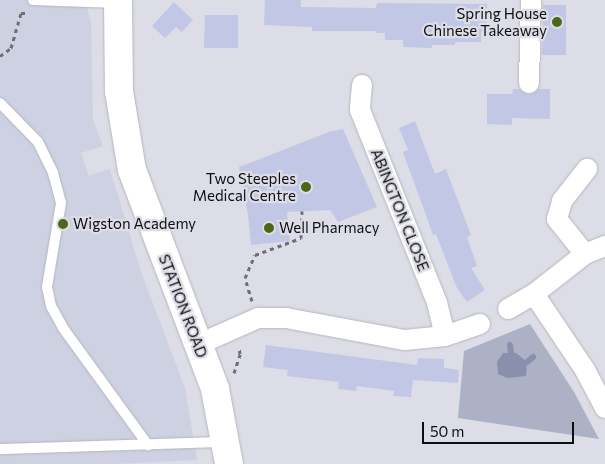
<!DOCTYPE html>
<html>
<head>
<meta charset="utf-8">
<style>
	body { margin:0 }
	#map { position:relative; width:605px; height:464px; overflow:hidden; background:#dcdde6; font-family:Commissioner,sans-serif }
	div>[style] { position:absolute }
	.built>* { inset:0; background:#ced1e1 }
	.green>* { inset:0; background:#adb1c5 }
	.water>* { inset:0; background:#8a8fab }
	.stream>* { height:6px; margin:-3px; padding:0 3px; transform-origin:3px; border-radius:3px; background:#8a8fab }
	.building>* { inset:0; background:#c2c7e5 }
	.path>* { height:3px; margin-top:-1.5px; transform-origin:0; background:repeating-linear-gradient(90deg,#6f7075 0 4px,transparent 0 8px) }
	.roads { filter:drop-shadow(0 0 1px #b4b6be) drop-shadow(0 0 1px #b4b6be) }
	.lane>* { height:10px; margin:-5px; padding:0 5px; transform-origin:5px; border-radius:5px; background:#fff }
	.street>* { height:20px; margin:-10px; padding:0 10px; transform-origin:10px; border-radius:10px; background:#fff }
	.secondary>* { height:28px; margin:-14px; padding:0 14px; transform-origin:14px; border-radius:14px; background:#fff }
	.dots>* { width:14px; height:14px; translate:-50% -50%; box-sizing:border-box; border:2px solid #dcdde6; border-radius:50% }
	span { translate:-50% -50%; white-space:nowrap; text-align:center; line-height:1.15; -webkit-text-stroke:4.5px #dcdde6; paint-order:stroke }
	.poi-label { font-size:15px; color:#0e0e11 }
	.right { translate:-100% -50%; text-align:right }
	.left { translate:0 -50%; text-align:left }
	.street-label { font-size:15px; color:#0e0e11 }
	.scale { position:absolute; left:422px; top:422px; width:152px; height:22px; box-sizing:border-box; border:2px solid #0e0e11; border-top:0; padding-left:6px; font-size:15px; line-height:18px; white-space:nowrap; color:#0e0e11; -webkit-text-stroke:4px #dcdde6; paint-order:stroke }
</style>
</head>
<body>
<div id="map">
	<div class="built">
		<div style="clip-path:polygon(0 0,85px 0,91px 23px,93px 120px,103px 146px,81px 153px,89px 176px,110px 169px,141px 272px,185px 388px,197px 460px,115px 464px,0 464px)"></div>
	</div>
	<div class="green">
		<div style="clip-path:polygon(530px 324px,574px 392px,599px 439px,458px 418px,464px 351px)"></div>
	</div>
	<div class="water">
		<div style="clip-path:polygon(503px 353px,516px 353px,527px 362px,526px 376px,507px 378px,498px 374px,497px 362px)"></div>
	</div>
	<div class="stream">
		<div style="left:510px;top:345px;width:8px;rotate:83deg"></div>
		<div style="left:527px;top:362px;width:8px;rotate:-40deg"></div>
	</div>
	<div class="building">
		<div style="clip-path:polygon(265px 0,301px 0,301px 7px,376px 8px,377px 3px,487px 4px,486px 31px,481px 32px,481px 42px,455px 42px,455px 45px,432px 45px,432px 48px,403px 47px,403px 40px,385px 40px,385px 33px,376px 33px,376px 31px,312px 31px,312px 27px,264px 25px)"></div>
		<div style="clip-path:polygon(174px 2px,193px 20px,182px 32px,176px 27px,165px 38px,152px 26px)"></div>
		<div style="clip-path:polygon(543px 5px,566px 5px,566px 55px,542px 55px)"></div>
		<div style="clip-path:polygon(205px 15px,238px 15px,238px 48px,204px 48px)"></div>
		<div style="clip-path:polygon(513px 89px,519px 89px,529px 95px,539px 89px,550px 89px,550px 119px,512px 118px,512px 125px,487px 124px,487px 94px,512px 94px)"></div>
		<div style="clip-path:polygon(415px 121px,435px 174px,446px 169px,471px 235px,467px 237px,477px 266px,471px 268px,485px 290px,467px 302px,457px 288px,436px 234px,433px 235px,403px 152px,408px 150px,399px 128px)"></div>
		<div style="clip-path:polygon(343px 129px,377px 207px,338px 222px,330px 210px,287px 212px,290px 241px,251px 245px,248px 215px,239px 167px,329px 132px)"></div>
		<div style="clip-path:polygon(266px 345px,417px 365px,418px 358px,444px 359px,444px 368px,459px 370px,458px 383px,413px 380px,411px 397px,393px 396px,394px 391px,357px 386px,356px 391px,338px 389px,339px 382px,287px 376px,288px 370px,263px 367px)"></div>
	</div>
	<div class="path">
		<div style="left:0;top:56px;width:14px;rotate:-36deg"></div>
		<div style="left:11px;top:48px;width:36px;rotate:-74deg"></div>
		<div style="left:21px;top:13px;width:4px"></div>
		<div style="left:252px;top:301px;width:24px;rotate:-107deg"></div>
		<div style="left:245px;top:278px;width:25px;rotate:-67deg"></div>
		<div style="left:255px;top:255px;width:49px;rotate:-20.3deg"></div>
		<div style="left:301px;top:238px;width:27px;rotate:-88deg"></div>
		<div style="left:234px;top:373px;width:20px;rotate:-72deg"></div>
		<div style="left:240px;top:354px;width:7px;rotate:-98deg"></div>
	</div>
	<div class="roads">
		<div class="lane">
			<div style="left:33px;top:0;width:84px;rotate:2deg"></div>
			<div style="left:0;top:103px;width:54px;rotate:45.7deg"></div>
			<div style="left:38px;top:142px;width:34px;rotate:64deg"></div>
			<div style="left:53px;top:173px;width:31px;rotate:75deg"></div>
			<div style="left:61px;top:203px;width:85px;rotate:99.5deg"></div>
			<div style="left:47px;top:287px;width:19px;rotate:78deg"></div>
			<div style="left:51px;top:306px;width:25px;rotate:61deg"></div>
			<div style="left:63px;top:328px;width:145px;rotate:54deg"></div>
			<div style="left:0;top:449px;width:223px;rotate:-1.8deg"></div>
		</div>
		<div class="street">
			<div style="left:529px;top:83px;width:83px;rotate:-88.6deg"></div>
			<div style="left:362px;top:85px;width:25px;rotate:95deg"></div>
			<div style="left:360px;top:110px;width:208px;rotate:68.2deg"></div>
			<div style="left:437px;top:303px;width:34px;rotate:76deg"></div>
			<div style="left:585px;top:254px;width:45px;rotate:-128.7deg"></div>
			<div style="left:557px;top:219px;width:19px;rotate:-74deg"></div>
			<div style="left:562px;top:201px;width:41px;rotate:-52deg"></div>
			<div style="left:534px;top:294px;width:92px;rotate:56.1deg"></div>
			<div style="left:585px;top:370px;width:43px;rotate:62.2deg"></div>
			<div style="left:508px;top:309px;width:30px;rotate:-30deg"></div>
			<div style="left:534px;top:294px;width:65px;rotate:-38.1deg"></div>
			<div style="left:585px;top:254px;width:22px;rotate:-22deg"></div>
			<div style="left:197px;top:345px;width:67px;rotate:-23.9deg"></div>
			<div style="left:258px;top:318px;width:28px"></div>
			<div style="left:286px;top:318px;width:121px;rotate:10.5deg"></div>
			<div style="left:405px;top:340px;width:40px;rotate:-5.7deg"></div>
			<div style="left:445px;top:336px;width:37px;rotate:-19deg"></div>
		</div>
		<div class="secondary">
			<div style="left:118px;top:0;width:91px;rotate:89.4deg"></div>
			<div style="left:119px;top:91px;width:80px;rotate:80.7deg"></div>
			<div style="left:132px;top:170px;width:234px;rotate:69.2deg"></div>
			<div style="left:215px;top:389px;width:76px;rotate:79.4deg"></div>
		</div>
	</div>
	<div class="dots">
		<div style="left:557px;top:22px;background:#4b671a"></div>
		<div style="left:306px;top:187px;background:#4b671a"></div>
		<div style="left:63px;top:224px;background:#4b671a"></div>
		<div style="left:269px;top:228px;background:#4b671a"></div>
	</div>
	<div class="poi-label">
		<span class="right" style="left:547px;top:22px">Spring House<br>Chinese Takeaway</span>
		<span class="right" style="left:296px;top:187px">Two Steeples<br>Medical Centre</span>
		<span class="left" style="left:73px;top:224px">Wigston Academy</span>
		<span class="left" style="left:279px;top:228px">Well Pharmacy</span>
	</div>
	<div class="street-label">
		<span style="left:400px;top:210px;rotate:68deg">ABINGTON CLOSE</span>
		<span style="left:183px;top:306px;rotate:69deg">STATION ROAD</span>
	</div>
	<div class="scale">50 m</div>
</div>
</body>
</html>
